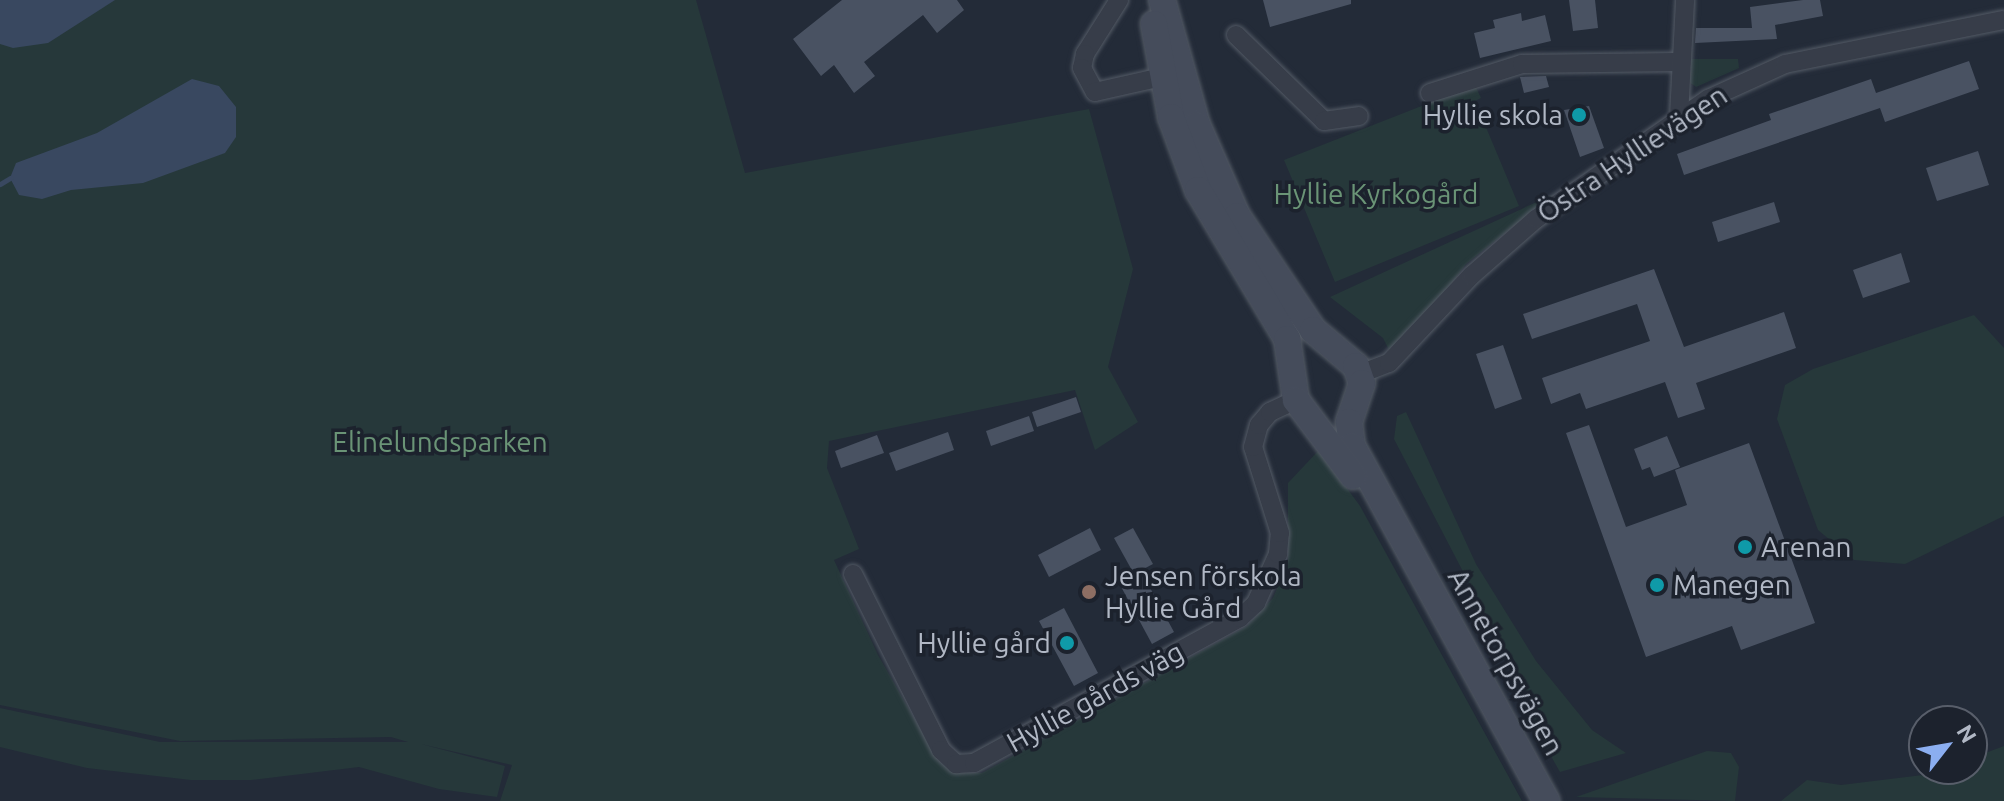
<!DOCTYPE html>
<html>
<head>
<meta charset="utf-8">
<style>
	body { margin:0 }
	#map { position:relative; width:2004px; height:801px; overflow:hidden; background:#232b38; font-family:Ubuntu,sans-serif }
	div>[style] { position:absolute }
	.green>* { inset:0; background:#26383a }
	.water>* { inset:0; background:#394860 }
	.stream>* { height:5px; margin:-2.5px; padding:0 2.5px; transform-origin:2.5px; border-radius:2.5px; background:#394860 }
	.building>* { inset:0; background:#495262 }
	.roads { filter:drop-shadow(0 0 2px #545b66) drop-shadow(0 0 2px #545b66) }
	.street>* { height:18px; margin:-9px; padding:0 9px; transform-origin:9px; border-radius:9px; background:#373d49 }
	.secondary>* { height:26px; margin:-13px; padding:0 13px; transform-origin:13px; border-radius:13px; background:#454c5b }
	.dots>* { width:22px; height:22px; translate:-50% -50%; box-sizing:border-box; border:4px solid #1c222d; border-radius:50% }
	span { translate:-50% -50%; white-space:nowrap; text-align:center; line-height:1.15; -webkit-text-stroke:7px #1c222d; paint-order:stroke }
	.poi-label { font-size:28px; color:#b1b8c5 }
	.right { translate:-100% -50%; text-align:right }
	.left { translate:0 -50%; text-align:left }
	.street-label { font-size:28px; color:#b1b8c5 }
	.park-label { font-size:28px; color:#6a9476 }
	.north { position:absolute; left:1908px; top:705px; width:80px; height:80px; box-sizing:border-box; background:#1c222d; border:2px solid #585e6a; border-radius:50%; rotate:59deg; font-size:22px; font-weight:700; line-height:32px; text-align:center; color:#b1b8c5 }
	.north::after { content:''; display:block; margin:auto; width:28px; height:36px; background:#8baef0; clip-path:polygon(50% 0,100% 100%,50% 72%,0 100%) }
</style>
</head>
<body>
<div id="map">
	<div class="green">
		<div style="clip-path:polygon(0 0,696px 0,745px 173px,1089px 109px,1133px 269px,1108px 367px,1138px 422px,1095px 450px,1075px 390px,829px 441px,827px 468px,859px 549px,834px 560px,878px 655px,938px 760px,954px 771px,982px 773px,1247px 626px,1273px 598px,1288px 562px,1288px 483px,1319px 450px,1360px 506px,1522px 801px,500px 801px,512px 765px,421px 744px,505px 766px,497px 797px,439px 789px,359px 767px,251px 780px,191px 780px,87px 768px,0 747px,0 708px,160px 742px,408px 742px,391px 737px,180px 741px,0 705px)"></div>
		<div style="clip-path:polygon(1688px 59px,1738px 59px,1739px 68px,1696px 87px,1689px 82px)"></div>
		<div style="clip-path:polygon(1475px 85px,1481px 98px,1475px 101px,1519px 206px,1335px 282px,1284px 160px)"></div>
		<div style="clip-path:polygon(1554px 194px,1466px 264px,1426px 319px,1389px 350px,1383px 338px,1330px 297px)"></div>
		<div style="clip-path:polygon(1974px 315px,2004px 348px,2004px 516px,1905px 564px,1854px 560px,1818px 530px,1777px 419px,1785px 385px,1813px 369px)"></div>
		<div style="clip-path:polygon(1406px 412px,1476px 564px,1536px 661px,1592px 730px,1626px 753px,1560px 772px,1531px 721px,1522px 685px,1394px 439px,1397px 416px)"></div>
		<div style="clip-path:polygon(2004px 746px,2004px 801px,1781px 801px,1807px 780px,1841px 785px,1972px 769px,1972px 758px)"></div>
		<div style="clip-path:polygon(1707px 751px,1731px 753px,1739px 767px,1735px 801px,1576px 797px)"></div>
	</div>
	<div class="water">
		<div style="clip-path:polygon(0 0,115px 0,48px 43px,13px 48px,0 44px)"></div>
		<div style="clip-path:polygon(192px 79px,219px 86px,236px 107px,236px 137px,225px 153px,143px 183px,71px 190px,42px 199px,19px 195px,10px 178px,16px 163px,97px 133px)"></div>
	</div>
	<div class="stream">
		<div style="left:0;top:184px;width:12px;rotate:-31deg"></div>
	</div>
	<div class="building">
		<div style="clip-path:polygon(842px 0,957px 0,964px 10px,937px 33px,923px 15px,864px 62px,875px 76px,854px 93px,834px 65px,821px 76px,793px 39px)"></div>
		<div style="clip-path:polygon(1263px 0,1351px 0,1351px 4px,1270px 27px)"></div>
		<div style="clip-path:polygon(1569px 0,1595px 0,1598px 28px,1573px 31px)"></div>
		<div style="clip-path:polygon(1803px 0,1820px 0,1823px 16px,1775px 25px,1777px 39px,1695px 43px,1696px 28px,1752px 28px,1750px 7px)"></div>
		<div style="clip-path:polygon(1521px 13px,1522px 21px,1545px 15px,1551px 41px,1480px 58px,1474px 33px,1495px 28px,1493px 20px)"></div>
		<div style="clip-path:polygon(1969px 61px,1979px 89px,1885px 122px,1880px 108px,1684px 175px,1677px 154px,1771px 120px,1769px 114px,1871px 79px,1876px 93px)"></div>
		<div style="clip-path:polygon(1546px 76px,1549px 87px,1524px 93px,1520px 77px)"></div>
		<div style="clip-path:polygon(1589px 106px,1604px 148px,1580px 157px,1564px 110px)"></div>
		<div style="clip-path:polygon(1978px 151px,1989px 185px,1937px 201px,1926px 168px)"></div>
		<div style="clip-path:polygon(1774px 202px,1780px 222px,1718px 242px,1712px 222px)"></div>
		<div style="clip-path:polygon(1901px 253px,1910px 282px,1863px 298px,1853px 270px)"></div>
		<div style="clip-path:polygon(1654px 269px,1684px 347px,1784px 312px,1796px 348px,1696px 383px,1705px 409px,1678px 418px,1665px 382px,1586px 409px,1580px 393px,1551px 404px,1542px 378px,1650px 341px,1637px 304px,1532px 339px,1523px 314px)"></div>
		<div style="clip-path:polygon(1503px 345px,1522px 399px,1495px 409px,1476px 354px)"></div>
		<div style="clip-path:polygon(1076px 397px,1081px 412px,1037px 427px,1032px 412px)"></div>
		<div style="clip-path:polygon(1029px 416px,1034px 431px,991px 446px,986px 431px)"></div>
		<div style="clip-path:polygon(1589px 425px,1626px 527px,1687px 505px,1675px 470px,1749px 443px,1815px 623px,1741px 650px,1732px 626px,1646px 657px,1566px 433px)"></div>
		<div style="clip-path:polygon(948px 432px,954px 450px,896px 471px,889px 453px)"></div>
		<div style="clip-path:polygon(877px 435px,884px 453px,841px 468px,835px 451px)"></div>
		<div style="clip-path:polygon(1667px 436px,1680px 467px,1654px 477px,1650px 467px,1642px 470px,1634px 449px)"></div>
		<div style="clip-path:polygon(1090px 528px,1101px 550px,1049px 577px,1038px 555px)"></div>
		<div style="clip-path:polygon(1133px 528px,1153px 564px,1134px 574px,1114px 538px)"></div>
		<div style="clip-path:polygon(1141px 571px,1174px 632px,1152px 644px,1119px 583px)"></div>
		<div style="clip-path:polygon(1064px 608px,1098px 673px,1074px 686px,1039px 621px)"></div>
	</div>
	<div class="roads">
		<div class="street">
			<div style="left:1119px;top:0;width:64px;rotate:122.2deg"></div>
			<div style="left:1085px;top:54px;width:14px;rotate:102deg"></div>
			<div style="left:1082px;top:68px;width:27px;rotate:62deg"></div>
			<div style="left:1095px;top:92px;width:82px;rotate:-12.7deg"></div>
			<div style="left:1236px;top:35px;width:123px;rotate:44.3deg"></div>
			<div style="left:1324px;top:121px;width:35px;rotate:-8deg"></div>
			<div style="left:1430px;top:93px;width:96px;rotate:-17.5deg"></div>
			<div style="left:1522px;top:64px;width:156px;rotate:-0.7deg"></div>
			<div style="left:1679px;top:116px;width:116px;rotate:-87deg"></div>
			<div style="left:1360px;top:374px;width:31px;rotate:-21deg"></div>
			<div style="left:1389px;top:363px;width:121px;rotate:-46.7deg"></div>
			<div style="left:1472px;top:275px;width:85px;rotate:-41.2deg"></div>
			<div style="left:1536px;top:219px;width:210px;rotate:-34.9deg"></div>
			<div style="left:1708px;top:99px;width:85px;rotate:-24.4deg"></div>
			<div style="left:1785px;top:64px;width:223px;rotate:-11.4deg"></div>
			<div style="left:853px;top:574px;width:197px;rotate:63.4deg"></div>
			<div style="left:941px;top:750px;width:21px;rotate:43deg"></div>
			<div style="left:956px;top:764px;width:18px;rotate:-3deg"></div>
			<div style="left:974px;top:763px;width:303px;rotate:-28.6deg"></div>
			<div style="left:1240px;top:618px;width:22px;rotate:-43deg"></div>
			<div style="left:1256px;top:603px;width:54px;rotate:-65.8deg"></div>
			<div style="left:1278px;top:554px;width:21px;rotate:-85deg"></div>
			<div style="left:1280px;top:533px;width:90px;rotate:-107.4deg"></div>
			<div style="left:1253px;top:447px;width:23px;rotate:-75deg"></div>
			<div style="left:1259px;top:425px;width:17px;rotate:-50deg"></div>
			<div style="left:1270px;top:412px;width:29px;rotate:-25deg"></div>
		</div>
		<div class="secondary">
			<div style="left:1162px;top:0;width:130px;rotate:74.4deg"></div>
			<div style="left:1197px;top:125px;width:99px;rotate:66.3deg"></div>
			<div style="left:1237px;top:216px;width:137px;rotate:56.3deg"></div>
			<div style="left:1313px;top:330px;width:56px;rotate:39.9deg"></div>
			<div style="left:1356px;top:366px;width:18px;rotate:71deg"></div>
			<div style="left:1362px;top:383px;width:41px;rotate:108.4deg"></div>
			<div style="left:1349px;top:422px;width:24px;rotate:83deg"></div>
			<div style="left:1352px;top:446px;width:405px;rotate:61.3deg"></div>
			<div style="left:1154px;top:24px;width:95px;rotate:79.6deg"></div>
			<div style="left:1171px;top:117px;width:78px;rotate:69.7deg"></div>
			<div style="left:1198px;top:190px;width:174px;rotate:59.1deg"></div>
			<div style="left:1287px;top:339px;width:62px;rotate:81.6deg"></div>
			<div style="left:1296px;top:400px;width:95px;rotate:53.1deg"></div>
		</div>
	</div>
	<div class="dots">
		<div style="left:1579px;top:115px;background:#0f9aa8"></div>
		<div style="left:1745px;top:547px;background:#0f9aa8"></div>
		<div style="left:1657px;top:585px;background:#0f9aa8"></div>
		<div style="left:1089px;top:592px;background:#8d6e63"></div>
		<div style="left:1067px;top:643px;background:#0f9aa8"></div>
	</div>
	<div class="poi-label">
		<span class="right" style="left:1563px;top:115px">Hyllie skola</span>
		<span class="left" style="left:1761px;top:547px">Arenan</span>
		<span class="left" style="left:1105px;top:592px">Jensen förskola<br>Hyllie Gård</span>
		<span class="left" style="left:1673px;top:585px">Manegen</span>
		<span class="right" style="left:1051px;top:643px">Hyllie gård</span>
	</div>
	<div class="street-label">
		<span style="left:1632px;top:154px;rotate:-34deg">Östra Hyllievägen</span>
		<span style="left:1506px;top:662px;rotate:61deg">Annetorpsvägen</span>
		<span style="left:1095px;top:697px;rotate:-29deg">Hyllie gårds väg</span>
	</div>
	<div class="park-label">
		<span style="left:1376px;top:194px">Hyllie Kyrkogård</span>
		<span style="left:440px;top:442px">Elinelundsparken</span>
	</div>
	<div class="north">N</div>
</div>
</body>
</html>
